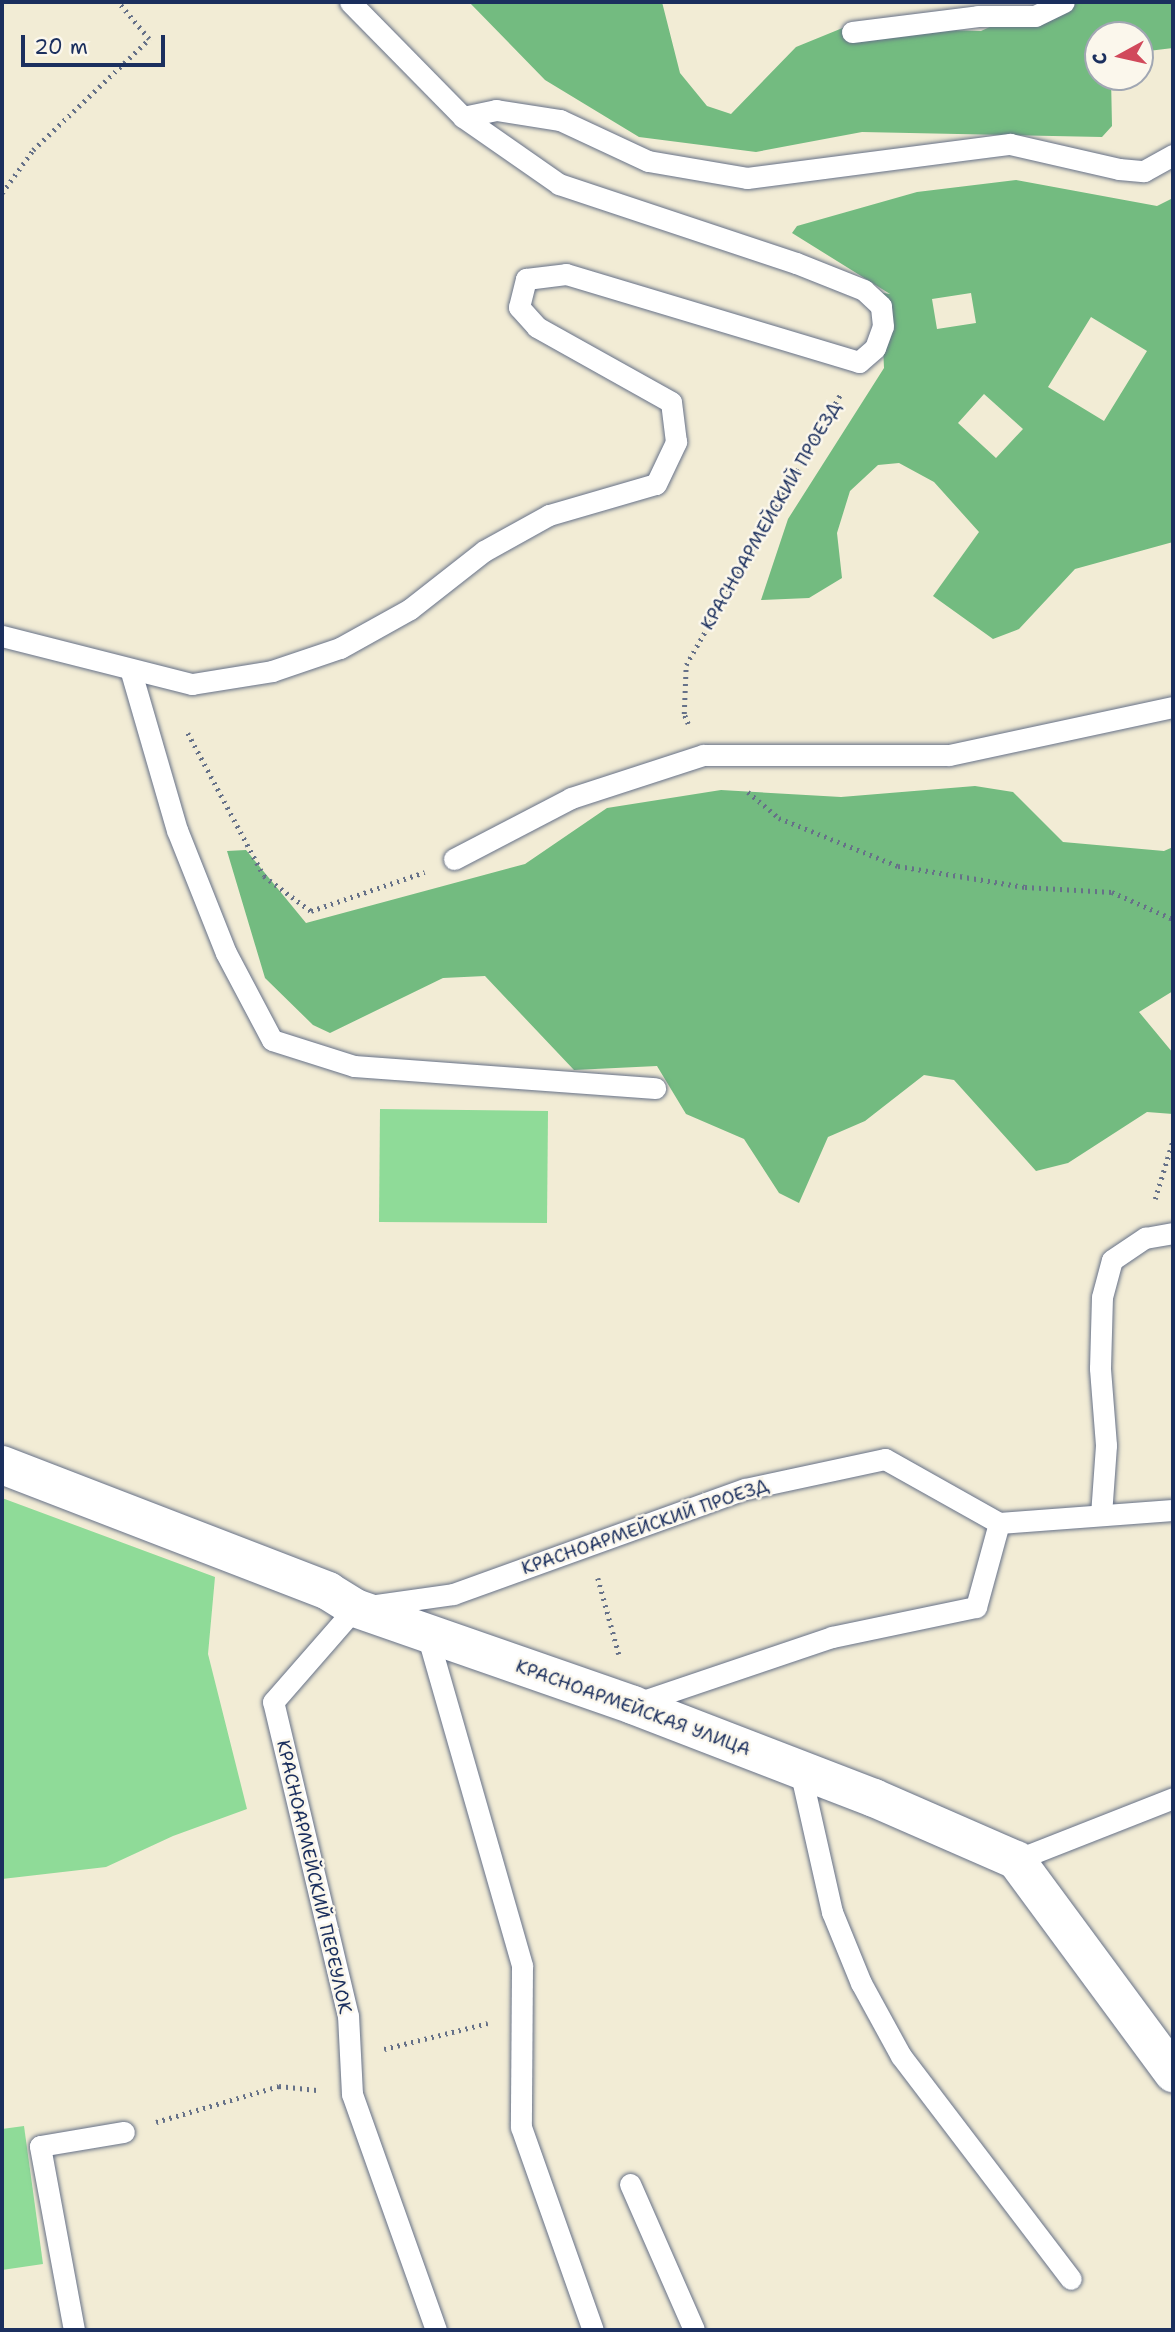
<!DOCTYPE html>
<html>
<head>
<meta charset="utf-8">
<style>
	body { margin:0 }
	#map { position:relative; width:1175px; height:2332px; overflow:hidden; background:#f2ecd5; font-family:"Shantell Sans",sans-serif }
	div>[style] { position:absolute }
	.green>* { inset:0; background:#8fdb98 }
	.forest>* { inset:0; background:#73bb80 }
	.path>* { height:4.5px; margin-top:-2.25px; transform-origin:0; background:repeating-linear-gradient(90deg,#667188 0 2px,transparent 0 7px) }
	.roads { filter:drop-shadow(0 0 2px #667188) drop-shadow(0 0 2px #667188) }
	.service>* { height:21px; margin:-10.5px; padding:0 10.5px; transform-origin:10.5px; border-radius:10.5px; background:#fff }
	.minor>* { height:38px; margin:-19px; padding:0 19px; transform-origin:19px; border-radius:19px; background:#fff }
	span { translate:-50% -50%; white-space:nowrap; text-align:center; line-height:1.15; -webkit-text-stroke:5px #fbf7ec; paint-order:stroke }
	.street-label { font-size:18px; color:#1b2f5e }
	.frame { position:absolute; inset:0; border:4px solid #1b2f5e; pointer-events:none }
	.north { position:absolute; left:1084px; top:21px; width:70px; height:70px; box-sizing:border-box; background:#fbf7ec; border:2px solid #a1a7b3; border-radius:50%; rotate:262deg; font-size:19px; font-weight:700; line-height:28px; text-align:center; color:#1b2f5e }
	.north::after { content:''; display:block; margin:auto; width:24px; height:32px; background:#d1495b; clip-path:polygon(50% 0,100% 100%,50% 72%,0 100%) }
	.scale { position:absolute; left:21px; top:35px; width:144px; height:32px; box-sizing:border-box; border:4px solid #1b2f5e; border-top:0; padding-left:9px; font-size:21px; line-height:24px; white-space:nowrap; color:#1b2f5e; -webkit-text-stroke:5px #fbf7ec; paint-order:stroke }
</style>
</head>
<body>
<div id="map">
	<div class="green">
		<div style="clip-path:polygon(380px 1109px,548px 1111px,547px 1223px,379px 1222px)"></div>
		<div style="clip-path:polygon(2px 1498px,215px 1577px,208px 1654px,247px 1809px,173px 1836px,106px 1867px,2px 1879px)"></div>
		<div style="clip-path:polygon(24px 2126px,43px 2264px,2px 2270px,2px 2129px)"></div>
	</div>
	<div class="forest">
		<div style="clip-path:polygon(469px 2px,662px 2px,680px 73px,707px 106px,731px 114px,796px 47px,845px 27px,981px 31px,1045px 2px,1173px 2px,1173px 48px,1140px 52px,1140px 35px,1098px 35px,1098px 77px,1111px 77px,1112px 126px,1102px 137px,862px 132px,756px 152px,639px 137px,545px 80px)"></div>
		<div style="clip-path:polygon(evenodd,1016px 180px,1157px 206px,1173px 198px,1173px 542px,1075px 569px,1019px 629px,993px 639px,933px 596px,979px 532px,934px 482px,899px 463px,878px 465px,850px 491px,837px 533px,842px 578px,809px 598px,761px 600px,788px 519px,884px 368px,881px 306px,864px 290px,890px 294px,792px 233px,797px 226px,917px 192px,1016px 180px,971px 293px,976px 323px,937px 329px,932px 299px,971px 293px,1016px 180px,1091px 317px,1147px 351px,1104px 421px,1048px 387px,1091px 317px,1016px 180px,984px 394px,1023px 429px,996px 458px,958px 423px,984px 394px)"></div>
		<div style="clip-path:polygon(975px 786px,1013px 792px,1063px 842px,1164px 851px,1173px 847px,1173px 991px,1139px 1012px,1173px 1053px,1173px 1114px,1147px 1112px,1068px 1163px,1036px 1171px,954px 1080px,924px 1075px,865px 1121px,828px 1137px,799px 1203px,779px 1193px,744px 1139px,686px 1114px,657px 1066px,574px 1070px,485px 976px,443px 978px,330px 1033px,313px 1025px,265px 978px,227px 851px,246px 850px,306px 923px,525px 864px,607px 808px,721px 790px,841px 797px)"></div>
	</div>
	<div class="path">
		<div style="left:2px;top:193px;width:53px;rotate:-54.2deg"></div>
		<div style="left:33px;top:150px;width:161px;rotate:-43.7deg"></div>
		<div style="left:149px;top:39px;width:48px;rotate:-130deg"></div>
		<div style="left:688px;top:724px;width:11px;rotate:-112deg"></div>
		<div style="left:684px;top:714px;width:49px;rotate:-87.7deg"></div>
		<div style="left:686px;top:665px;width:313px;rotate:-60.3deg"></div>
		<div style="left:188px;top:733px;width:162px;rotate:62deg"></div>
		<div style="left:264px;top:876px;width:59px;rotate:36.7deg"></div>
		<div style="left:311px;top:911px;width:120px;rotate:-18.9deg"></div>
		<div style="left:748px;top:792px;width:40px;rotate:40deg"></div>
		<div style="left:779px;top:818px;width:128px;rotate:22deg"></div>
		<div style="left:898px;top:866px;width:129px;rotate:9.4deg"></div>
		<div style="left:1025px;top:887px;width:87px;rotate:3.3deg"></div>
		<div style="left:1112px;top:892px;width:67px;rotate:23.9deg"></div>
		<div style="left:1155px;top:1199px;width:62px;rotate:-73deg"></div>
		<div style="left:598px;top:1578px;width:79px;rotate:74.6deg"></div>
		<div style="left:384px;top:2049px;width:107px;rotate:-14deg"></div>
		<div style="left:156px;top:2122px;width:128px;rotate:-16.3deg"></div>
		<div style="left:279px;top:2086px;width:38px;rotate:6deg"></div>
	</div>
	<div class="roads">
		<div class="service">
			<div style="left:852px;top:32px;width:127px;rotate:-7.2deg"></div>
			<div style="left:978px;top:16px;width:57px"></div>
			<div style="left:1035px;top:16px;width:32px;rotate:-26deg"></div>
			<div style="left:463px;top:117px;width:34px;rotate:-12deg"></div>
			<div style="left:496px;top:110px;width:65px;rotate:8.9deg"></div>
			<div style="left:560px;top:120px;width:97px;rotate:25deg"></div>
			<div style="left:648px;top:161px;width:100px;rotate:9.7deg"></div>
			<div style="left:747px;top:178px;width:265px;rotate:-7.4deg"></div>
			<div style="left:1010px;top:144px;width:112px;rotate:12.9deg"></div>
			<div style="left:1119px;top:169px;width:25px;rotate:5deg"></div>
			<div style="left:1144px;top:171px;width:33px;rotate:-29deg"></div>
			<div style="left:2px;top:636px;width:196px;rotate:14.2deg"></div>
			<div style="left:192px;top:684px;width:81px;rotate:-9.2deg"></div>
			<div style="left:272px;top:671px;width:72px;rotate:-18.7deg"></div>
			<div style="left:340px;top:648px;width:80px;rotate:-29.1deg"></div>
			<div style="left:410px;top:609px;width:94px;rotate:-38.1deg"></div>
			<div style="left:484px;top:551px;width:74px;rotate:-29deg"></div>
			<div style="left:549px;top:515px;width:111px;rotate:-16.2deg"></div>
			<div style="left:656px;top:484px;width:47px;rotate:-64.5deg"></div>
			<div style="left:676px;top:442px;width:40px;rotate:-97.1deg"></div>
			<div style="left:671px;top:402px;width:154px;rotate:-150.8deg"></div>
			<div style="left:537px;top:327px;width:27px;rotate:-132deg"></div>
			<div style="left:519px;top:307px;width:29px;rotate:-76deg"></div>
			<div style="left:526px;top:279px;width:40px;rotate:-7.1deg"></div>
			<div style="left:566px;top:274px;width:306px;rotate:16.7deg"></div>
			<div style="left:859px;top:362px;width:21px;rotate:-41deg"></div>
			<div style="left:875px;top:348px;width:23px;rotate:-70deg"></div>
			<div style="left:883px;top:326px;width:20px;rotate:-96deg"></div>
			<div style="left:881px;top:306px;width:23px;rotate:-137deg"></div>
			<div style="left:864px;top:290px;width:73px;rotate:-158.3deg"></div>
			<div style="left:796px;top:263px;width:250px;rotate:-161.6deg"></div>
			<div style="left:559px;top:184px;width:117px;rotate:-145.1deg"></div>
			<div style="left:463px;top:117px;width:161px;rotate:-134.5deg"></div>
			<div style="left:131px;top:672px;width:165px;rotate:73.8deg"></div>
			<div style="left:177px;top:830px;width:132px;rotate:68.3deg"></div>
			<div style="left:226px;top:953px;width:98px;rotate:62.1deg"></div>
			<div style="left:272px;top:1040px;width:86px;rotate:17.6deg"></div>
			<div style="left:354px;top:1066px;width:302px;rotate:4.2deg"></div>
			<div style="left:454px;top:859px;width:132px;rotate:-27.5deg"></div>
			<div style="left:571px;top:798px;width:139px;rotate:-18deg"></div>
			<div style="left:703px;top:755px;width:246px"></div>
			<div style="left:949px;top:755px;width:229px;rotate:-12.1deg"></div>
			<div style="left:1101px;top:1515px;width:70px;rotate:-85.9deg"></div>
			<div style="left:1106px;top:1445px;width:77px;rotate:-94.5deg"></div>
			<div style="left:1100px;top:1368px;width:71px;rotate:-88.4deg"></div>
			<div style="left:1102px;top:1297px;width:38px;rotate:-75deg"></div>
			<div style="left:1112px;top:1260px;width:40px;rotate:-34deg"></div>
			<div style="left:1145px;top:1238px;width:28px;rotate:-10deg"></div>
			<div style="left:427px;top:1634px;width:345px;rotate:74deg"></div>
			<div style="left:522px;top:1966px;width:161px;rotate:90.4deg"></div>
			<div style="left:521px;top:2127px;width:215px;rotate:70.5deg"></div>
			<div style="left:634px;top:1704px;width:209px;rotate:-18.7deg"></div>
			<div style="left:832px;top:1637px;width:147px;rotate:-11.8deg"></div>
			<div style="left:976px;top:1607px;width:87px;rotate:-74.7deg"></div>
			<div style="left:800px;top:1770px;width:146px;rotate:77.3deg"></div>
			<div style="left:832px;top:1912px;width:77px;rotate:67.8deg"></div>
			<div style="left:861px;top:1983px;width:83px;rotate:61.3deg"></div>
			<div style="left:901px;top:2056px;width:280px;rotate:52.7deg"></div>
			<div style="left:1016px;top:1860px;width:169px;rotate:-21.5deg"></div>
			<div style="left:630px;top:2184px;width:159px;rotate:66.3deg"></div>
			<div style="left:74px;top:2330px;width:187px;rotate:-100.5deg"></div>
			<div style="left:40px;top:2146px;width:85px;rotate:-9.5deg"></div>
			<div style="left:436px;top:2330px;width:251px;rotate:-109.6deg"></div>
			<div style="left:352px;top:2094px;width:78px;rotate:-92.9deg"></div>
			<div style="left:348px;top:2016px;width:323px;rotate:-103.4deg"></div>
			<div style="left:273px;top:1702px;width:125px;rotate:-48.9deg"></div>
			<div style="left:355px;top:1608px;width:99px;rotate:-8.1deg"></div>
			<div style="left:453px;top:1594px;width:310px;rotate:-19.8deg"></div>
			<div style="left:745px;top:1489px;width:143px;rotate:-12.1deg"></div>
			<div style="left:885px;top:1459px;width:131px;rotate:29.3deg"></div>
			<div style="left:999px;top:1523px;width:174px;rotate:-4.3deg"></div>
		</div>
		<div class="minor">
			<div style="left:2px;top:1465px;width:350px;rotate:21.1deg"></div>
			<div style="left:328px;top:1591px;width:32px;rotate:32deg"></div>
			<div style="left:355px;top:1608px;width:294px;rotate:19.2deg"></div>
			<div style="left:633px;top:1705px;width:258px;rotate:21.1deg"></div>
			<div style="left:874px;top:1798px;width:155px;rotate:23.6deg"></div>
			<div style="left:1016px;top:1860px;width:265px;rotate:53.6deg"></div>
		</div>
	</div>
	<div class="street-label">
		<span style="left:771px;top:516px;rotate:-60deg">КРАСНОАРМЕЙСКИЙ ПРОЕЗД</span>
		<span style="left:645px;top:1527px;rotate:-19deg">КРАСНОАРМЕЙСКИЙ ПРОЕЗД</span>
		<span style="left:633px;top:1708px;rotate:20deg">КРАСНОАРМЕЙСКАЯ УЛИЦА</span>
		<span style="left:314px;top:1877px;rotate:77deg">КРАСНОАРМЕЙСКИЙ ПЕРЕУЛОК</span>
	</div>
	<div class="frame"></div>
	<div class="north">С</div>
	<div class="scale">20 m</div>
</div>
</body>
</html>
